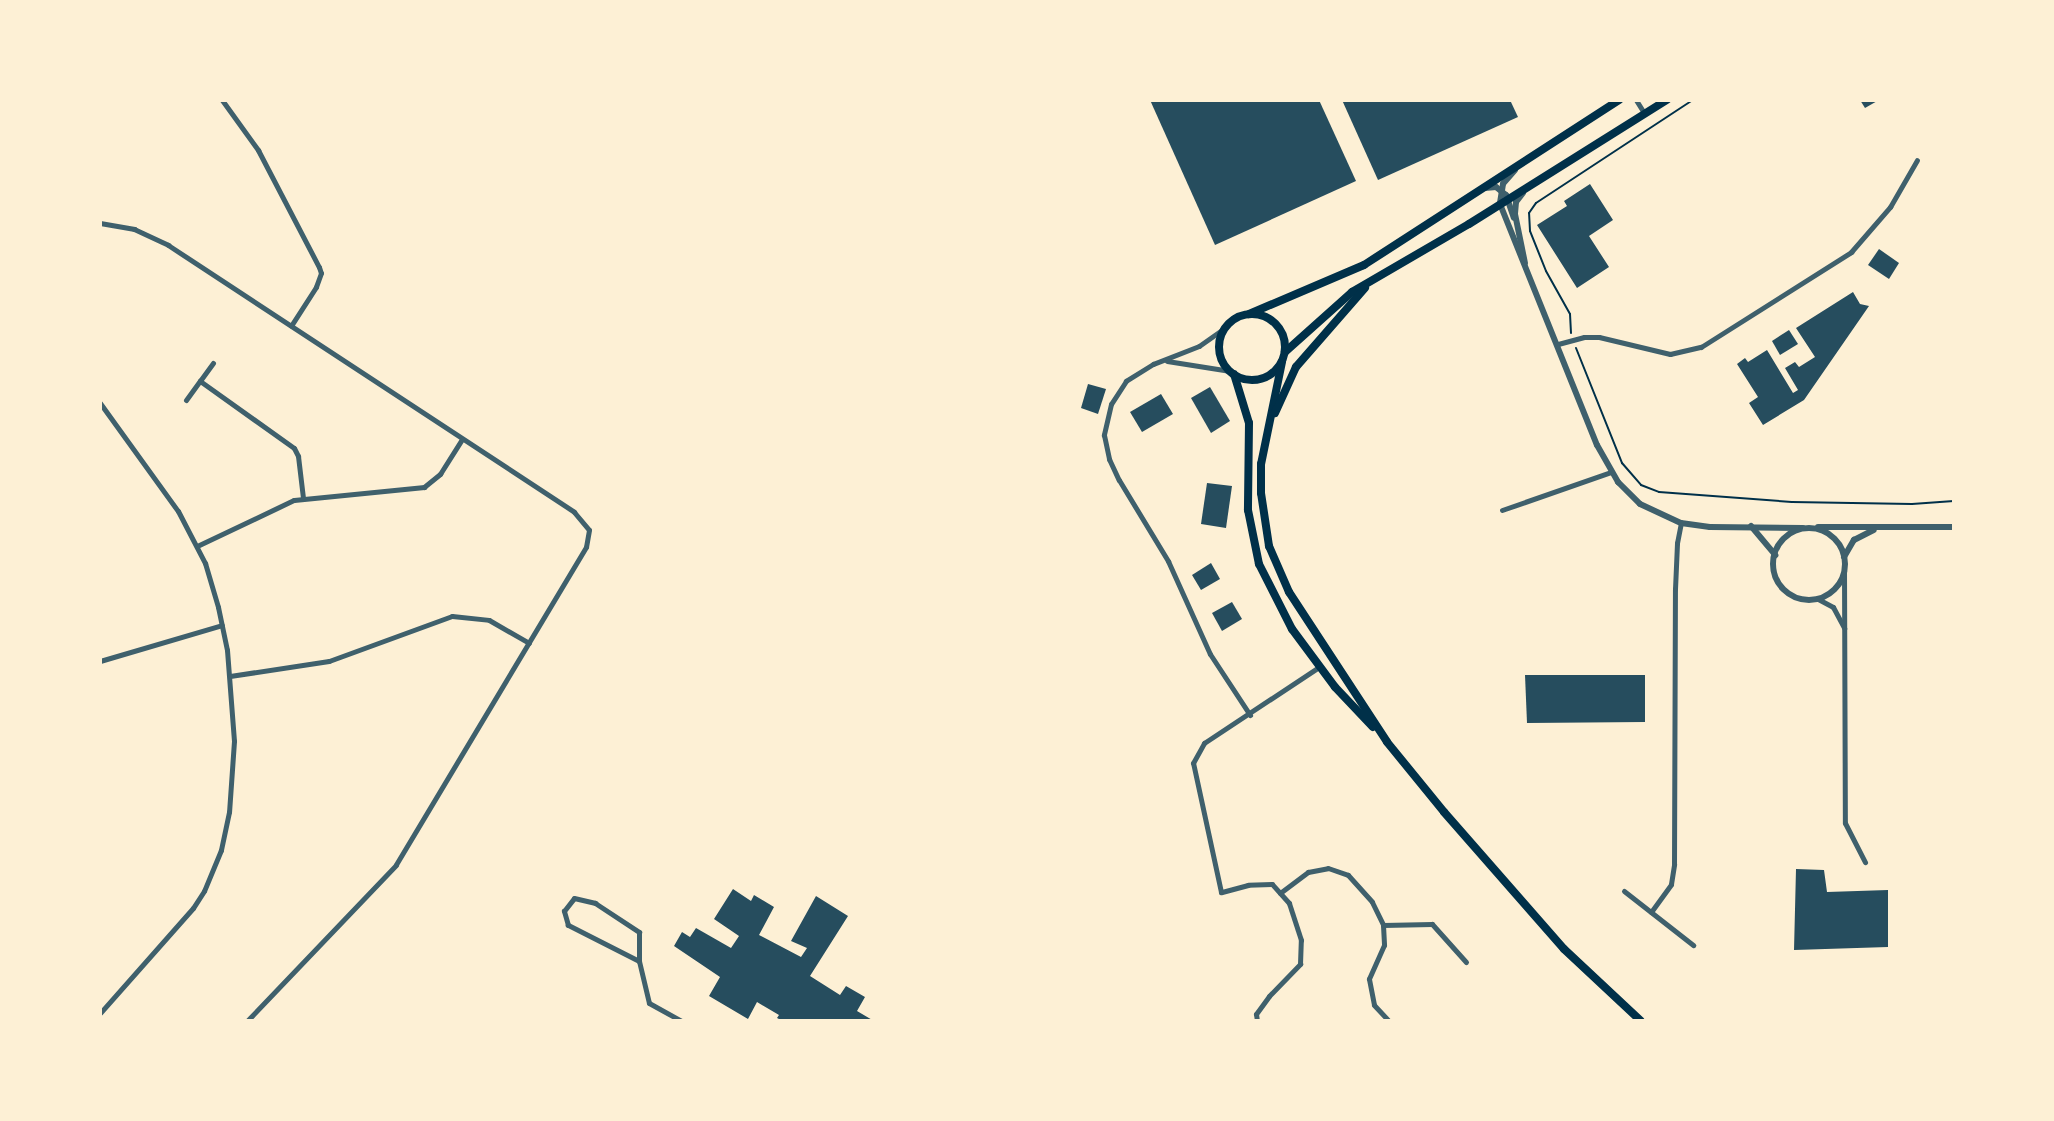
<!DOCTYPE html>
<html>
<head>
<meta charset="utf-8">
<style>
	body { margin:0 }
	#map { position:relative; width:2054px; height:1121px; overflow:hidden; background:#fdf0d5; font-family:Poppins,sans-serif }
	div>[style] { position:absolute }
	.building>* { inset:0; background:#264d5e }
	.path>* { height:2px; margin:-1px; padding:0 1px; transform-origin:1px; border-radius:1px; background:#003049 }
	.minor>* { height:5px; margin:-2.5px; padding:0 2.5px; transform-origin:2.5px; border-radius:2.5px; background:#3f606c }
	.tertiary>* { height:6px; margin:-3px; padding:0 3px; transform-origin:3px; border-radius:3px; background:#3f606c }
	.tertiary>.ring { margin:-3px; padding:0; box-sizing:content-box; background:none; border:6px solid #3f606c; border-radius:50% }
	.primary>* { height:8px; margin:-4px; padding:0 4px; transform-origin:4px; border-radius:4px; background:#003049 }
	.primary>.ring { margin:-4px; padding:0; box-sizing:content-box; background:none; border:8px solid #003049; border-radius:50% }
	span { translate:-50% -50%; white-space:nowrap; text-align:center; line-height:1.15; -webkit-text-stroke:6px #fdf0d5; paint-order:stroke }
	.frame { position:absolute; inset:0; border:102px solid #fdf0d5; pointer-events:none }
</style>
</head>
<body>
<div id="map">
	<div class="building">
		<div style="clip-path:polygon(1150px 100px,1319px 100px,1356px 181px,1215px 245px)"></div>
		<div style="clip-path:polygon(1342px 100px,1510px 100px,1518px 117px,1378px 180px)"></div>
		<div style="clip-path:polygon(1860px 100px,1879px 100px,1865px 108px)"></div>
		<div style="clip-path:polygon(1590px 184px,1613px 220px,1589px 236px,1609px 267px,1577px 288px,1537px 225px,1567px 206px,1564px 201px)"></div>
		<div style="clip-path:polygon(1879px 249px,1899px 263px,1889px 279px,1868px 265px)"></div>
		<div style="clip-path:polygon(1853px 292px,1860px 304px,1869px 306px,1804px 400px,1763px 425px,1749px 403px,1758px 397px,1737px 364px,1745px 358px,1748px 362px,1767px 350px,1793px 393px,1798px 390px,1785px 368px,1795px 362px,1799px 367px,1815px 357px,1796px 328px)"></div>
		<div style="clip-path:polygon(1789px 330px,1798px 344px,1780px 355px,1772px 341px)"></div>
		<div style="clip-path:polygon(1088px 384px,1106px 389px,1098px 414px,1081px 408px)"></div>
		<div style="clip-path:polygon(1210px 387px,1230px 421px,1211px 433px,1191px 398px)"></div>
		<div style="clip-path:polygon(1161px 394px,1173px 414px,1142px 432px,1130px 412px)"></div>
		<div style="clip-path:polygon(1207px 483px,1232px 486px,1226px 528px,1201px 524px)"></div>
		<div style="clip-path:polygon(1211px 563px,1220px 579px,1201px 590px,1192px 575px)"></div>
		<div style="clip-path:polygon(1232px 602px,1242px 619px,1222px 631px,1212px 613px)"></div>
		<div style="clip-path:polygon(1525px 675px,1645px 675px,1645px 722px,1527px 723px)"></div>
		<div style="clip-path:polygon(1796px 869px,1824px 870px,1827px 892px,1888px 890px,1888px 947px,1794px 950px)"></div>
		<div style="clip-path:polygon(733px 889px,751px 901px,754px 895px,774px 907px,759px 935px,801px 957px,807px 948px,791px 941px,816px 896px,848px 916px,810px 976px,840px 995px,846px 986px,865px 997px,857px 1011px,874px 1021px,783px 1021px,777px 1018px,779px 1015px,757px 1002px,748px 1019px,709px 996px,720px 977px,674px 946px,682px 932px,690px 937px,696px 928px,731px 948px,739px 936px,714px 919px)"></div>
	</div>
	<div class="path">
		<div style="left:1571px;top:333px;width:19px;rotate:-93deg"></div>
		<div style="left:1570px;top:314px;width:49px;rotate:-119.2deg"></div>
		<div style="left:1546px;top:271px;width:43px;rotate:-111.8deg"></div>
		<div style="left:1530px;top:231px;width:18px;rotate:-93deg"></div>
		<div style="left:1529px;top:213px;width:12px;rotate:-55deg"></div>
		<div style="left:1536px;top:203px;width:188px;rotate:-33.3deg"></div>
		<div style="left:1576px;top:348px;width:124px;rotate:68.2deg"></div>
		<div style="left:1622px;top:463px;width:29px;rotate:49deg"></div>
		<div style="left:1641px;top:485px;width:19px;rotate:21deg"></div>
		<div style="left:1659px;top:492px;width:133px;rotate:4.3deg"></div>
		<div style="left:1792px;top:502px;width:120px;rotate:1deg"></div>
		<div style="left:1912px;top:504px;width:42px;rotate:-4.1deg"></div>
	</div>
	<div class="minor">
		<div style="left:222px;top:100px;width:62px;rotate:54.2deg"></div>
		<div style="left:258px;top:150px;width:132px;rotate:62.5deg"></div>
		<div style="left:319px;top:267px;width:6px;rotate:72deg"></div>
		<div style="left:321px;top:273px;width:15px;rotate:110deg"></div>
		<div style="left:316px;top:287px;width:46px;rotate:122.7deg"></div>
		<div style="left:1636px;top:100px;width:15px;rotate:58deg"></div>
		<div style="left:100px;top:223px;width:35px;rotate:10deg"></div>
		<div style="left:134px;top:229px;width:38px;rotate:25deg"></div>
		<div style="left:168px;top:245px;width:486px;rotate:33.3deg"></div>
		<div style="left:574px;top:512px;width:23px;rotate:50deg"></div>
		<div style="left:589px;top:530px;width:17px;rotate:100deg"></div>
		<div style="left:586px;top:547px;width:370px;rotate:120.9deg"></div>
		<div style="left:396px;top:865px;width:216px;rotate:133.7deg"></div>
		<div style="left:1226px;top:327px;width:33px;rotate:145deg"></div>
		<div style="left:1199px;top:346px;width:49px;rotate:158.6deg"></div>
		<div style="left:1153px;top:364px;width:32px;rotate:148deg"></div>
		<div style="left:1126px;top:381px;width:27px;rotate:123deg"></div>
		<div style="left:1111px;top:404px;width:32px;rotate:103deg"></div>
		<div style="left:1104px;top:435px;width:25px;rotate:78deg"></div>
		<div style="left:1109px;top:459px;width:23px;rotate:65deg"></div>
		<div style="left:1119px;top:480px;width:95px;rotate:58.8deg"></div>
		<div style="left:1168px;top:561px;width:102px;rotate:65.7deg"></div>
		<div style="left:1210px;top:654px;width:73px;rotate:56.7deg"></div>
		<div style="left:1558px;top:344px;width:27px;rotate:-15deg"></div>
		<div style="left:1584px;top:337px;width:15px"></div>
		<div style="left:1599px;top:337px;width:73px;rotate:13.5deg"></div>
		<div style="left:1670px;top:354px;width:32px;rotate:-13deg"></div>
		<div style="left:1701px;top:347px;width:178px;rotate:-32.3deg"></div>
		<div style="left:1851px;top:252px;width:60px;rotate:-49.1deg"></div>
		<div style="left:1890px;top:207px;width:54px;rotate:-60.1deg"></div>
		<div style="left:1167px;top:361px;width:64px;rotate:9deg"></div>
		<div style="left:213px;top:363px;width:22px;rotate:126deg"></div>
		<div style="left:200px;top:381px;width:115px;rotate:35.5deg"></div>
		<div style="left:294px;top:448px;width:9px;rotate:63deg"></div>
		<div style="left:298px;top:456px;width:42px;rotate:83.2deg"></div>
		<div style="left:186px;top:400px;width:24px;rotate:-54deg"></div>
		<div style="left:100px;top:403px;width:133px;rotate:54.2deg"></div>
		<div style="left:178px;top:511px;width:59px;rotate:62.6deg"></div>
		<div style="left:205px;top:563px;width:46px;rotate:73.5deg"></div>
		<div style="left:218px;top:607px;width:44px;rotate:78.2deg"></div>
		<div style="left:227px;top:650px;width:91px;rotate:85.6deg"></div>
		<div style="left:234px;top:741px;width:71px;rotate:94deg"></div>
		<div style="left:229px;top:812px;width:39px;rotate:102deg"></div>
		<div style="left:221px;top:850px;width:44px;rotate:112.5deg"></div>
		<div style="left:204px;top:891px;width:20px;rotate:123deg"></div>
		<div style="left:193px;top:908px;width:140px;rotate:131.5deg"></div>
		<div style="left:1502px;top:510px;width:115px;rotate:-19.2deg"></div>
		<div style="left:197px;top:546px;width:107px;rotate:-25.4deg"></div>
		<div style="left:294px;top:500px;width:131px;rotate:-5.7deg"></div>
		<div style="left:424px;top:487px;width:21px;rotate:-39deg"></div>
		<div style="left:440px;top:474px;width:41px;rotate:-57.8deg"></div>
		<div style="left:1844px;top:569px;width:254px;rotate:89.8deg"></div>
		<div style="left:1845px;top:823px;width:44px;rotate:62.9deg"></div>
		<div style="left:1818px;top:599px;width:17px;rotate:28deg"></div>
		<div style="left:1833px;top:607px;width:24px;rotate:62deg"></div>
		<div style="left:100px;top:661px;width:127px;rotate:-16.4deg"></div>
		<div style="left:230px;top:676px;width:100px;rotate:-8.6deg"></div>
		<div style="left:329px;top:661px;width:131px;rotate:-20.1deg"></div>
		<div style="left:452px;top:616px;width:37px;rotate:6deg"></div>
		<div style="left:489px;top:620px;width:46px;rotate:29.9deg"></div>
		<div style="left:1624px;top:891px;width:88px;rotate:38deg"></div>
		<div style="left:1280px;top:893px;width:35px;rotate:-37deg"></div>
		<div style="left:1308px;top:872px;width:20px;rotate:-11deg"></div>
		<div style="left:1328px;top:868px;width:21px;rotate:19deg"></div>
		<div style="left:1348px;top:875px;width:36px;rotate:48deg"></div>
		<div style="left:1372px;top:902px;width:25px;rotate:64deg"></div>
		<div style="left:1383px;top:925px;width:20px;rotate:87deg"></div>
		<div style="left:1384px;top:945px;width:37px;rotate:114deg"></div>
		<div style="left:1369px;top:979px;width:26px;rotate:79deg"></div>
		<div style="left:1374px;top:1005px;width:22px;rotate:47deg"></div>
		<div style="left:1651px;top:912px;width:34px;rotate:-54deg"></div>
		<div style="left:1671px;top:884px;width:20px;rotate:-81deg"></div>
		<div style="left:1674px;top:864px;width:275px;rotate:-89.8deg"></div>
		<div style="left:1675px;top:589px;width:46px;rotate:-87.5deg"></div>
		<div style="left:1677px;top:543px;width:20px;rotate:-79deg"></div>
		<div style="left:1383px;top:925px;width:49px;rotate:-1.2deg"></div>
		<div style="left:1432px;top:924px;width:51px;rotate:48.2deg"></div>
		<div style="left:639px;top:961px;width:80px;rotate:-153.1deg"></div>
		<div style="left:568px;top:925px;width:15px;rotate:-106deg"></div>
		<div style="left:564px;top:911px;width:16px;rotate:-52deg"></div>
		<div style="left:574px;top:898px;width:22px;rotate:13deg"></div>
		<div style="left:595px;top:903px;width:53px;rotate:33.4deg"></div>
		<div style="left:639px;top:932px;width:29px;rotate:90deg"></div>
		<div style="left:639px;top:961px;width:43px;rotate:76.6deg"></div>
		<div style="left:649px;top:1003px;width:38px;rotate:29deg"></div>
		<div style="left:1257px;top:1021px;width:7px;rotate:-98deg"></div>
		<div style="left:1256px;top:1014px;width:22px;rotate:-54deg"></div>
		<div style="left:1269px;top:996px;width:45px;rotate:-45.9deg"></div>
		<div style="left:1300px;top:964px;width:24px;rotate:-88deg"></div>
		<div style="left:1301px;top:940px;width:39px;rotate:-108deg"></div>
		<div style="left:1289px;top:903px;width:25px;rotate:-132deg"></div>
		<div style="left:1272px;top:884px;width:24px;rotate:178deg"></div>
		<div style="left:1248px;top:885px;width:28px;rotate:165deg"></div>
		<div style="left:1221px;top:892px;width:132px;rotate:-102.2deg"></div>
		<div style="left:1193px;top:763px;width:23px;rotate:-61deg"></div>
		<div style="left:1204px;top:743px;width:138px;rotate:-33.5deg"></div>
	</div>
	<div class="tertiary">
		<div style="left:1515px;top:170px;width:18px;rotate:131deg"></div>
		<div style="left:1503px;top:184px;width:20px;rotate:99deg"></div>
		<div style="left:1500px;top:204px;width:260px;rotate:68.1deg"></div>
		<div style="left:1597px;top:445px;width:43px;rotate:60.4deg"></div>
		<div style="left:1618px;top:482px;width:31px;rotate:45deg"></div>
		<div style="left:1640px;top:504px;width:45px;rotate:24.9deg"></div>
		<div style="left:1681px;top:523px;width:29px;rotate:8deg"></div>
		<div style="left:1710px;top:527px;width:93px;rotate:0.6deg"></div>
		<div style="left:1485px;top:188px;width:11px;rotate:-5deg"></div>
		<div style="left:1496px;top:187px;width:13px;rotate:39deg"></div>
		<div style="left:1506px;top:195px;width:24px;rotate:71deg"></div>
		<div style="left:1523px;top:193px;width:11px;rotate:128deg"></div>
		<div style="left:1516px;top:202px;width:12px;rotate:95deg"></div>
		<div style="left:1515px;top:214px;width:50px;rotate:78.5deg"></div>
		<div style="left:1751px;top:526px;width:38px;rotate:50deg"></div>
		<div style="left:1818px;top:527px;width:136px"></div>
		<div class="ring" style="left:1773px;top:528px;width:66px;height:66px"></div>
		<div style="left:1844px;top:557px;width:20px;rotate:-60deg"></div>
		<div style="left:1854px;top:540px;width:22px;rotate:-27deg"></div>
	</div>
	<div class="primary">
		<div style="left:1249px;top:314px;width:125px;rotate:-23.1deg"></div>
		<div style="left:1364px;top:265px;width:304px;rotate:-32.9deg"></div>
		<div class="ring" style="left:1219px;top:314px;width:58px;height:58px"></div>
		<div style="left:1285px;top:352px;width:90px;rotate:-41.8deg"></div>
		<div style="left:1352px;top:292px;width:135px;rotate:-30.2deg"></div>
		<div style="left:1469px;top:224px;width:234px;rotate:-32.1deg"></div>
		<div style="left:1282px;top:362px;width:104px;rotate:101.6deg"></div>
		<div style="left:1261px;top:464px;width:29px;rotate:90deg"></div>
		<div style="left:1261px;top:493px;width:54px;rotate:81.4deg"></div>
		<div style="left:1269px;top:546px;width:50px;rotate:66.5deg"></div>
		<div style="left:1289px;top:592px;width:179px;rotate:56.8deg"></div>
		<div style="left:1387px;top:742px;width:90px;rotate:50.8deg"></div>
		<div style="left:1444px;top:812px;width:182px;rotate:48.8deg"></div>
		<div style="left:1564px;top:949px;width:105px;rotate:43.1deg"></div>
		<div style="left:1234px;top:374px;width:51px;rotate:73deg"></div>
		<div style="left:1249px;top:423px;width:87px;rotate:90.7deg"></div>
		<div style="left:1248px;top:510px;width:55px;rotate:78.5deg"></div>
		<div style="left:1259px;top:564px;width:73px;rotate:63.1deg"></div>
		<div style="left:1292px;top:629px;width:72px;rotate:53.4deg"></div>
		<div style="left:1335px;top:687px;width:55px;rotate:46.5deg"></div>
		<div style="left:1275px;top:413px;width:51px;rotate:-65.5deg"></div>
		<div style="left:1296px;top:367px;width:105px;rotate:-48.9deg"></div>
	</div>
	<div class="frame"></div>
</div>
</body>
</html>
